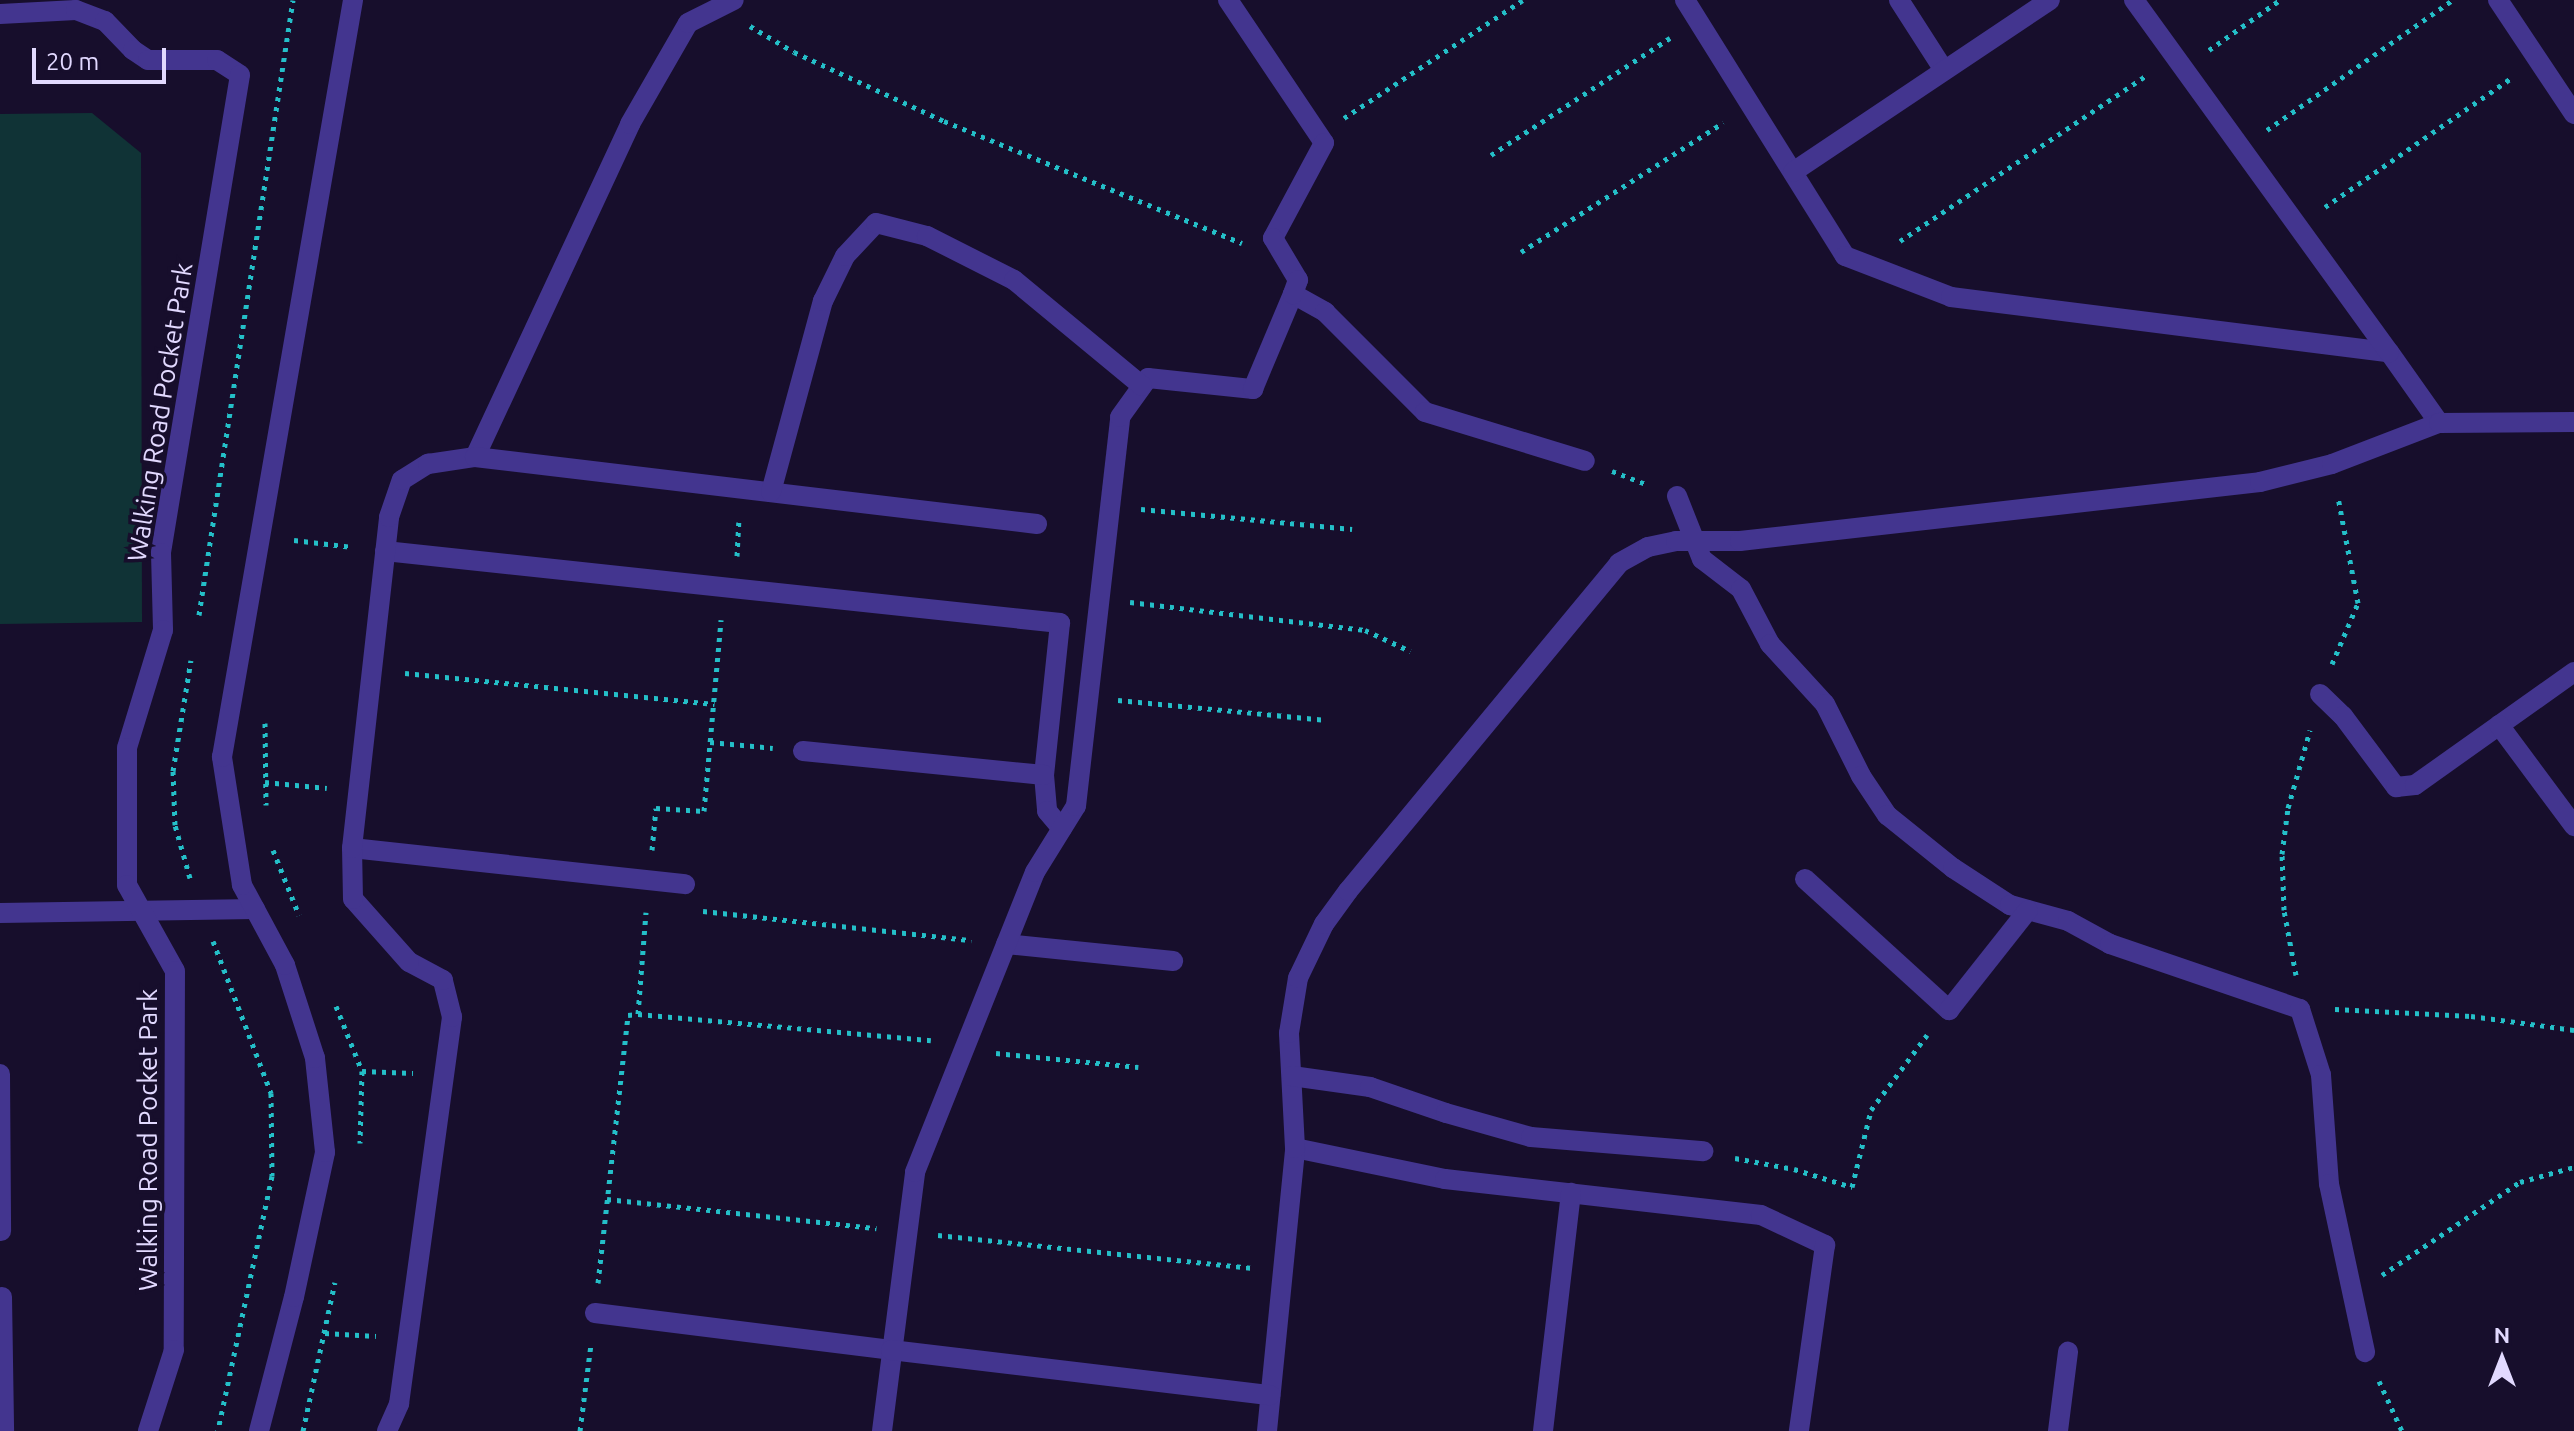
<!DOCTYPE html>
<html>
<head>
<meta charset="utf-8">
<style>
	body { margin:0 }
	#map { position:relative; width:2574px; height:1431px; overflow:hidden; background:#170e2c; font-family:Ubuntu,sans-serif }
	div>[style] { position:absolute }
	.green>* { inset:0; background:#103336 }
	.path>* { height:5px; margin-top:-2.5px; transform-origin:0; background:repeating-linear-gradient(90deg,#24bfc8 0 4px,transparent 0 10px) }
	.service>* { height:20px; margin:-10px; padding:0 10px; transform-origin:10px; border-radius:10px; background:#43358f }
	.pedestrian>* { height:20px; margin:-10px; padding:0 10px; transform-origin:10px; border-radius:10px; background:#43358f }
	.minor>* { height:20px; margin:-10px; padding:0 10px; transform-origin:10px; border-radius:10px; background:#43358f }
	.tertiary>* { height:20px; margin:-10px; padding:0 10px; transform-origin:10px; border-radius:10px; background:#43358f }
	span { translate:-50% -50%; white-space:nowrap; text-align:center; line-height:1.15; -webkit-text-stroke:7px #170e2c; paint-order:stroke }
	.street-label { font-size:26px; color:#e2d9ff }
	.north { position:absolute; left:2462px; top:1319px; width:80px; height:80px; -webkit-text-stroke:6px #170e2c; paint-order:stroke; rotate:0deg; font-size:22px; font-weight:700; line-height:32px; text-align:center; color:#e2d9ff }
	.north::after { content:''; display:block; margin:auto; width:28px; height:36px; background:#e2d9ff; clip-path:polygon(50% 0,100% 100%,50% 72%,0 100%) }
	.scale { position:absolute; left:32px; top:48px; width:134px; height:36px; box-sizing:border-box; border:4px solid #e2d9ff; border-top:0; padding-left:10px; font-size:24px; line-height:28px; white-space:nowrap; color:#e2d9ff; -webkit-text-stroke:6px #170e2c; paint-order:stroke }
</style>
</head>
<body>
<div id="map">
	<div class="green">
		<div style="clip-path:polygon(92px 113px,141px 153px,142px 622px,0 624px,0 114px)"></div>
	</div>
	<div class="path">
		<div style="left:750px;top:26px;width:51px;rotate:30.6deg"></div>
		<div style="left:794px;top:52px;width:165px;rotate:24.7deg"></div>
		<div style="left:944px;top:121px;width:322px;rotate:22.3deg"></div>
		<div style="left:2209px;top:50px;width:87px;rotate:-35.2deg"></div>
		<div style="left:1344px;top:118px;width:214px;rotate:-33.4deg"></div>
		<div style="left:2267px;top:130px;width:227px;rotate:-35deg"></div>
		<div style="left:1491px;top:155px;width:214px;rotate:-33.2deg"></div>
		<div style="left:2325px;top:207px;width:226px;rotate:-34.7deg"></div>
		<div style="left:1900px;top:241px;width:298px;rotate:-33.9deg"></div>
		<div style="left:1521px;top:252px;width:240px;rotate:-32.6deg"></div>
		<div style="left:1612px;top:471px;width:39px;rotate:21deg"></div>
		<div style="left:1141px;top:509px;width:212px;rotate:5.4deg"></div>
		<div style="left:294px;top:540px;width:59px;rotate:6.8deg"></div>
		<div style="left:737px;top:556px;width:34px;rotate:-87deg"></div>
		<div style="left:1130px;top:602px;width:237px;rotate:6.8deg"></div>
		<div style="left:1365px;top:630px;width:50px;rotate:25deg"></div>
		<div style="left:199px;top:615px;width:622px;rotate:-81.31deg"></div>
		<div style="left:2332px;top:664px;width:66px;rotate:-66.9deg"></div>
		<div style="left:2358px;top:603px;width:108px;rotate:-100.7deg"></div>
		<div style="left:405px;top:673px;width:311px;rotate:5.7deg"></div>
		<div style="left:1118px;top:700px;width:207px;rotate:5.5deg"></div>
		<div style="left:265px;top:723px;width:82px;rotate:89.3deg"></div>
		<div style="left:710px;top:742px;width:63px;rotate:5.4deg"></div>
		<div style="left:265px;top:782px;width:62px;rotate:5.5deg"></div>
		<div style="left:273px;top:850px;width:70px;rotate:68.2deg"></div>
		<div style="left:652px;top:850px;width:42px;rotate:-84.6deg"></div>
		<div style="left:656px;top:808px;width:48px;rotate:3.6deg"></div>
		<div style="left:704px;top:811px;width:192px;rotate:-84.9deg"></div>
		<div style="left:190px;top:878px;width:55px;rotate:-105.8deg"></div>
		<div style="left:175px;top:825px;width:54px;rotate:-92.1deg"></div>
		<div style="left:173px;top:771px;width:112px;rotate:-80.8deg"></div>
		<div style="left:703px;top:911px;width:270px;rotate:6.2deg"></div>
		<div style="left:213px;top:941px;width:163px;rotate:69.1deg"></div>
		<div style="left:271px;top:1093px;width:83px;rotate:89.3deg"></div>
		<div style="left:272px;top:1176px;width:261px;rotate:102deg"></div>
		<div style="left:2296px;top:975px;width:66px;rotate:-100.5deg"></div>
		<div style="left:2284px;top:910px;width:56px;rotate:-92deg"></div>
		<div style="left:2282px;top:854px;width:46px;rotate:-82.6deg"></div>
		<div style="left:2288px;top:808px;width:81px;rotate:-74.2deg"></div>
		<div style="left:336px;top:1006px;width:70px;rotate:68.2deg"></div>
		<div style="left:362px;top:1071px;width:72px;rotate:91.6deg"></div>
		<div style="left:2335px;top:1009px;width:136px;rotate:2.9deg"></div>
		<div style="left:2471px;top:1016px;width:104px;rotate:7.7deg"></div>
		<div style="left:638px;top:1014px;width:294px;rotate:5.1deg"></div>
		<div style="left:996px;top:1053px;width:143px;rotate:5.6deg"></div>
		<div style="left:362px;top:1071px;width:51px;rotate:2.2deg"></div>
		<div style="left:1735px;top:1158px;width:60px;rotate:10.6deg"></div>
		<div style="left:1794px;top:1169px;width:61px;rotate:17.2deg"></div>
		<div style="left:1852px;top:1187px;width:79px;rotate:-76.1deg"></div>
		<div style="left:1871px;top:1110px;width:94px;rotate:-53.3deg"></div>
		<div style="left:607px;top:1199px;width:271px;rotate:6.2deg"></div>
		<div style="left:938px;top:1235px;width:314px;rotate:6deg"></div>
		<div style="left:2382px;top:1275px;width:166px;rotate:-34deg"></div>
		<div style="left:2520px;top:1182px;width:56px;rotate:-15.5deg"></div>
		<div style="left:598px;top:1283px;width:270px;rotate:-83.6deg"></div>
		<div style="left:628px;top:1015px;width:10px;rotate:-6deg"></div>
		<div style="left:638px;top:1014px;width:102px;rotate:-85.5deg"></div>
		<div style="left:325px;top:1333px;width:51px;rotate:3.4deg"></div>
		<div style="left:2379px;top:1381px;width:55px;rotate:65.3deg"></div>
		<div style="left:303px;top:1431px;width:152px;rotate:-77.9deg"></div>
		<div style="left:580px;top:1431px;width:88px;rotate:-82.8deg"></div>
	</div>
	<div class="service">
		<div style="left:385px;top:551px;width:679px;rotate:6.09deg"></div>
		<div style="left:1060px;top:623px;width:153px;rotate:96deg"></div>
		<div style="left:1044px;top:775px;width:36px;rotate:85deg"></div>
		<div style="left:1047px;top:811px;width:23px;rotate:50deg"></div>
		<div style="left:803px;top:751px;width:242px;rotate:5.7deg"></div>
		<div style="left:352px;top:848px;width:335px;rotate:6.2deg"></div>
		<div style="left:0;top:913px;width:255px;rotate:-0.9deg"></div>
		<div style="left:1006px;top:944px;width:168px;rotate:5.8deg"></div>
		<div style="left:0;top:1074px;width:157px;rotate:89.6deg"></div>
		<div style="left:1295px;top:1148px;width:153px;rotate:11.7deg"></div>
		<div style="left:1445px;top:1179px;width:318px;rotate:6.5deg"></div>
		<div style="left:1761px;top:1215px;width:71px;rotate:25.1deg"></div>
		<div style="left:1825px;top:1245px;width:188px;rotate:98deg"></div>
		<div style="left:2px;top:1297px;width:134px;rotate:89.1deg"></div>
		<div style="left:595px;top:1313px;width:298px;rotate:7.1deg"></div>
		<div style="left:387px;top:1431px;width:30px;rotate:-66deg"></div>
		<div style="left:399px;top:1404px;width:391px;rotate:-82.2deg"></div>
		<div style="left:452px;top:1017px;width:38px;rotate:-104deg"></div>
		<div style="left:443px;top:980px;width:38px;rotate:-152deg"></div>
		<div style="left:409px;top:962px;width:84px;rotate:-131.6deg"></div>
		<div style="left:353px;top:899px;width:51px;rotate:-91.1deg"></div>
		<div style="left:352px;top:848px;width:333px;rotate:-83.6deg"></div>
		<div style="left:389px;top:517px;width:39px;rotate:-71deg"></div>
		<div style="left:402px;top:480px;width:31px;rotate:-32deg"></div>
		<div style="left:428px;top:464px;width:48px;rotate:-8.5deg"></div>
		<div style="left:475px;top:457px;width:367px;rotate:-65deg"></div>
		<div style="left:630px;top:124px;width:116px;rotate:-60.1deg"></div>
		<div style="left:688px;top:23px;width:51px;rotate:-26.6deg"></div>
		<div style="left:882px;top:1431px;width:261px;rotate:-82.7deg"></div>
		<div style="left:915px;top:1172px;width:323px;rotate:-68.2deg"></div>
		<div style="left:1035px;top:872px;width:78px;rotate:-58.2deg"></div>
		<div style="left:1076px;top:806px;width:391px;rotate:-83.5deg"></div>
		<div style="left:1120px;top:417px;width:48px;rotate:-54.3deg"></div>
		<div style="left:1148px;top:378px;width:106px;rotate:6deg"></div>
		<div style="left:1253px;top:389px;width:103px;rotate:-67.2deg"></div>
		<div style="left:1293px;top:294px;width:37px;rotate:29deg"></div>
		<div style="left:1325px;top:312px;width:141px;rotate:45deg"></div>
		<div style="left:1425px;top:412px;width:167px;rotate:17deg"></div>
		<div style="left:1267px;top:1431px;width:284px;rotate:-84.3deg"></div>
		<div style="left:1295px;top:1148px;width:115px;rotate:-93deg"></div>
		<div style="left:1289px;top:1033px;width:56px;rotate:-80.7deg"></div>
		<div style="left:1298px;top:978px;width:60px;rotate:-64.3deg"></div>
		<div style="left:1324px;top:924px;width:41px;rotate:-54deg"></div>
		<div style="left:1543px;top:1431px;width:240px;rotate:-83.3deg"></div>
	</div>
	<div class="pedestrian">
		<div style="left:0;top:14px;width:76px;rotate:-3deg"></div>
		<div style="left:76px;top:10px;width:31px;rotate:21deg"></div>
		<div style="left:105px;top:21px;width:40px;rotate:46deg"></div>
		<div style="left:133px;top:50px;width:18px;rotate:34deg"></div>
		<div style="left:148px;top:60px;width:69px"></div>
		<div style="left:217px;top:60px;width:27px;rotate:33deg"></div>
		<div style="left:240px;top:75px;width:484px;rotate:99.4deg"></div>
		<div style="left:161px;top:553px;width:77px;rotate:88.5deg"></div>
		<div style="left:163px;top:630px;width:123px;rotate:107deg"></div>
		<div style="left:127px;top:748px;width:137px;rotate:90deg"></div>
		<div style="left:127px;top:885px;width:98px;rotate:60.8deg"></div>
		<div style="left:175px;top:971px;width:379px;rotate:90.2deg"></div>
		<div style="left:174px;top:1350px;width:85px;rotate:107.8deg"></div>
	</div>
	<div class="minor">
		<div style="left:1228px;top:0;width:172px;rotate:56.1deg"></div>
		<div style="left:1324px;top:143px;width:108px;rotate:118.2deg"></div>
		<div style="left:1273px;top:238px;width:49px;rotate:59.2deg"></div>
		<div style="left:1298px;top:280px;width:15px;rotate:110deg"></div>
		<div style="left:1685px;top:0;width:302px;rotate:58deg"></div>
		<div style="left:1845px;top:256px;width:114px;rotate:21.1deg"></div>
		<div style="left:1951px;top:297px;width:441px;rotate:7.2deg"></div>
		<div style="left:2389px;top:352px;width:87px;rotate:54.8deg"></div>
		<div style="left:1899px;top:0;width:83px;rotate:57.3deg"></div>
		<div style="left:2134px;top:0;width:435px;rotate:54.1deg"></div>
		<div style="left:2498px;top:0;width:137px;rotate:56.3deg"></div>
		<div style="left:1793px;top:172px;width:309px;rotate:-33.8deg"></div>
		<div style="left:475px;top:457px;width:566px;rotate:6.8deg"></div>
		<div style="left:771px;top:492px;width:198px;rotate:-74.8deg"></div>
		<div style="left:823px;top:301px;width:50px;rotate:-63.9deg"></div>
		<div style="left:845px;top:256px;width:45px;rotate:-46.8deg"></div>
		<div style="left:876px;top:223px;width:53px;rotate:14.3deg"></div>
		<div style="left:927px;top:236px;width:97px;rotate:26.8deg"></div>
		<div style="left:1014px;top:280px;width:166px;rotate:39.6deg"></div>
		<div style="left:1677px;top:496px;width:68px;rotate:68.4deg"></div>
		<div style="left:1702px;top:559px;width:49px;rotate:37.6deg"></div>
		<div style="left:1741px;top:589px;width:62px;rotate:62.2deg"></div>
		<div style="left:1770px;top:644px;width:81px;rotate:47.5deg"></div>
		<div style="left:1825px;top:704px;width:80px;rotate:63.4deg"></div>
		<div style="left:1861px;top:776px;width:47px;rotate:56.3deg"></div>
		<div style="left:1887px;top:815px;width:85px;rotate:38.8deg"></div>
		<div style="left:1953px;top:868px;width:68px;rotate:33deg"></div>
		<div style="left:2010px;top:905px;width:60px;rotate:15.4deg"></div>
		<div style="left:2068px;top:921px;width:48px;rotate:28.7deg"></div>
		<div style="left:2110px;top:944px;width:201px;rotate:18.9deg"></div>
		<div style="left:2300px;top:1009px;width:69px;rotate:72.3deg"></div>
		<div style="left:2321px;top:1075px;width:109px;rotate:85.8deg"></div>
		<div style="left:2329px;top:1184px;width:172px;rotate:77.9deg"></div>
		<div style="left:2320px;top:694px;width:32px;rotate:44deg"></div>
		<div style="left:2343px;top:716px;width:89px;rotate:53.3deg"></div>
		<div style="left:2396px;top:787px;width:19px;rotate:-6deg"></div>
		<div style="left:2415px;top:785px;width:195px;rotate:-35.4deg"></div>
		<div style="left:2499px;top:725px;width:126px;rotate:53.4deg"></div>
		<div style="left:1805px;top:879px;width:195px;rotate:42.3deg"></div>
		<div style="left:1949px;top:1010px;width:127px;rotate:-51.7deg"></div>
		<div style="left:1348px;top:891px;width:425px;rotate:-50.4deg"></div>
		<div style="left:1619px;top:563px;width:33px;rotate:-29deg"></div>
		<div style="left:1648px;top:547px;width:29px;rotate:-12deg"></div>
		<div style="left:1676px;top:541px;width:64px"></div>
		<div style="left:1740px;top:541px;width:523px;rotate:-6.47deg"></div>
		<div style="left:2260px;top:482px;width:74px;rotate:-14deg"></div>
		<div style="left:2332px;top:464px;width:115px;rotate:-21deg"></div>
		<div style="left:2439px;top:423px;width:135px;rotate:-0.4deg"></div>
		<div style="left:1292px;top:1076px;width:79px;rotate:8deg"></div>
		<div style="left:1370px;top:1087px;width:80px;rotate:18.9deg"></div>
		<div style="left:1446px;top:1113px;width:88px;rotate:15.8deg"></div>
		<div style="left:1531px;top:1137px;width:173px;rotate:4.7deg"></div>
		<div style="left:891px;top:1350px;width:382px;rotate:6.8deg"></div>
		<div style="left:2058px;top:1431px;width:80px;rotate:-82.8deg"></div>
	</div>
	<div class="tertiary">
		<div style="left:259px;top:1431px;width:138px;rotate:-75.4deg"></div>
		<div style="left:294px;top:1297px;width:148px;rotate:-77.9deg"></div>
		<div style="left:325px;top:1152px;width:95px;rotate:-96.1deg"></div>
		<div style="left:315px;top:1058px;width:98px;rotate:-107.9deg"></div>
		<div style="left:285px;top:965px;width:91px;rotate:-118.3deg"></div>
		<div style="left:242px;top:885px;width:130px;rotate:-98.9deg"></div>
		<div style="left:222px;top:757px;width:768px;rotate:-80.18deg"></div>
	</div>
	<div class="street-label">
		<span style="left:160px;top:412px;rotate:-81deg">Walking Road Pocket Park</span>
		<span style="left:148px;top:1140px;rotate:-90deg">Walking Road Pocket Park</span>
	</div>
	<div class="north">N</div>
	<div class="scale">20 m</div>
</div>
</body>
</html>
